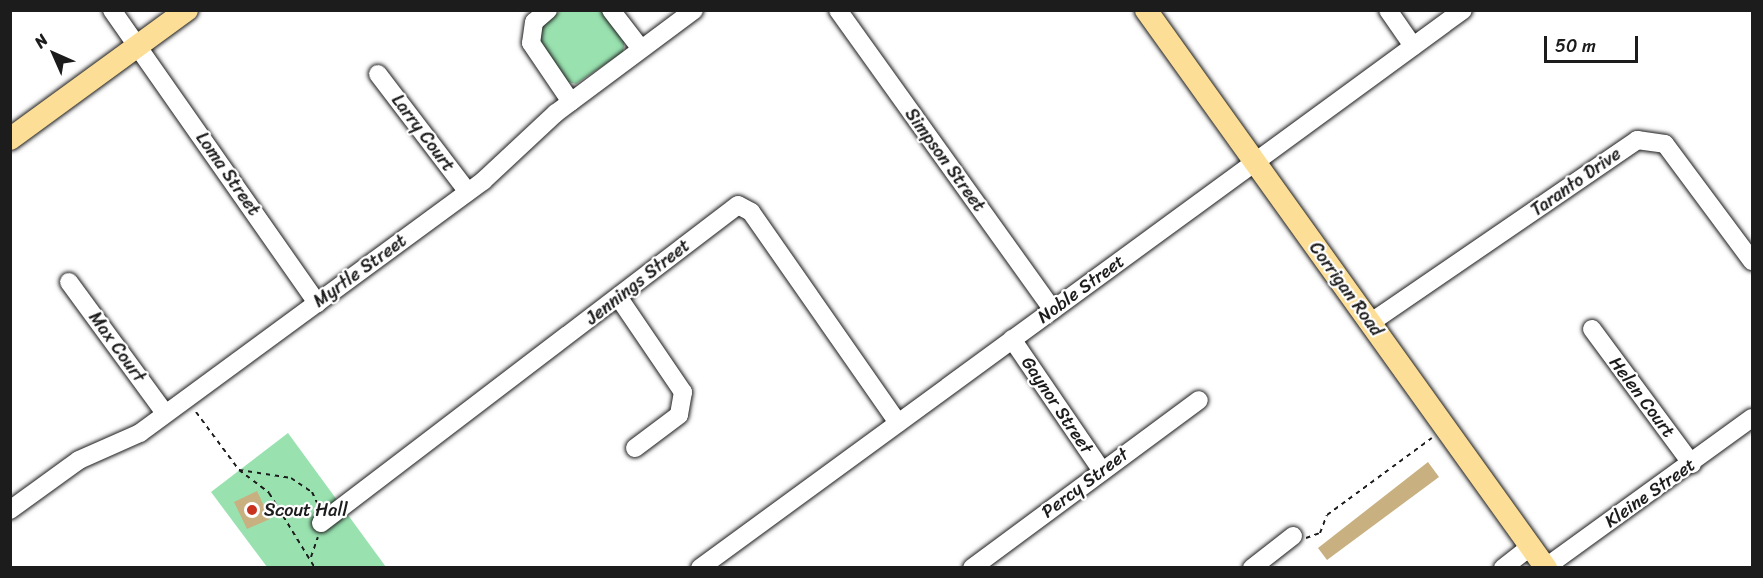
<!DOCTYPE html>
<html>
<head>
<meta charset="utf-8">
<style>
	body { margin:0 }
	#map { position:relative; width:1763px; height:578px; overflow:hidden; background:#fff; font-family:Sriracha,sans-serif }
	div>[style] { position:absolute }
	.green>* { inset:0; background:#99e2b0 }
	.building>* { inset:0; background:#c8b080 }
	.path>* { height:2px; margin-top:-1px; transform-origin:0; background:repeating-linear-gradient(90deg,#1c1c1c 0 4.5px,transparent 0 9px) }
	.roads { filter:drop-shadow(0 0 2px #1c1c1c) drop-shadow(0 0 2px #1c1c1c) }
	.minor>* { height:18px; margin:-9px; padding:0 9px; transform-origin:9px; border-radius:9px; background:#fff }
	.major>* { height:22px; margin:-11px; padding:0 11px; transform-origin:11px; border-radius:11px; background:#fcde96 }
	.dots>* { width:16px; height:16px; translate:-50% -50%; box-sizing:border-box; border:3px solid #fff; border-radius:50% }
	span { translate:-50% -50%; white-space:nowrap; text-align:center; line-height:1.15; -webkit-text-stroke:4.5px #fff; paint-order:stroke }
	.street-label { font-size:18px; color:#1c1c1c }
	.poi-label { font-size:18px; color:#1c1c1c }
	.left { translate:0 -50%; text-align:left }
	.frame { position:absolute; inset:0; border:12px solid #1c1c1c; pointer-events:none }
	.north { position:absolute; left:24px; top:24px; width:60px; height:60px; -webkit-text-stroke:4px #fff; paint-order:stroke; rotate:315deg; font-size:16px; font-weight:700; line-height:24px; text-align:center; color:#1c1c1c }
	.north::after { content:''; display:block; margin:auto; width:21px; height:27px; background:#1c1c1c; clip-path:polygon(50% 0,100% 100%,50% 72%,0 100%) }
	.scale { position:absolute; left:1544px; top:36px; width:94px; height:27px; box-sizing:border-box; border:3px solid #1c1c1c; border-top:0; padding-left:8px; font-size:18px; line-height:21px; white-space:nowrap; color:#1c1c1c; -webkit-text-stroke:4px #fff; paint-order:stroke }
</style>
</head>
<body>
<div id="map">
	<div class="green">
		<div style="clip-path:polygon(562px 10px,603px 11px,625px 40px,623px 52px,576px 84px,568px 82px,540px 41px,542px 25px)"></div>
		<div style="clip-path:polygon(288px 433px,386px 567px,267px 567px,211px 492px)"></div>
	</div>
	<div class="building">
		<div style="clip-path:polygon(1428px 462px,1439px 477px,1327px 560px,1318px 548px)"></div>
		<div style="clip-path:polygon(257px 491px,270px 519px,247px 529px,234px 502px)"></div>
	</div>
	<div class="path">
		<div style="left:196px;top:412px;width:72px;rotate:53.4deg"></div>
		<div style="left:239px;top:470px;width:38px;rotate:37deg"></div>
		<div style="left:269px;top:493px;width:88px;rotate:58.5deg"></div>
		<div style="left:239px;top:470px;width:53px;rotate:8.7deg"></div>
		<div style="left:291px;top:478px;width:25px;rotate:34deg"></div>
		<div style="left:312px;top:492px;width:14px;rotate:65deg"></div>
		<div style="left:1306px;top:538px;width:15px;rotate:-20deg"></div>
		<div style="left:1320px;top:533px;width:19px;rotate:-69deg"></div>
		<div style="left:1327px;top:515px;width:130px;rotate:-36.3deg"></div>
		<div style="left:311px;top:557px;width:21px;rotate:-71deg"></div>
	</div>
	<div class="roads">
		<div class="minor">
			<div style="left:112px;top:10px;width:358px;rotate:55deg"></div>
			<div style="left:548px;top:10px;width:18px;rotate:139deg"></div>
			<div style="left:534px;top:22px;width:21px;rotate:98deg"></div>
			<div style="left:531px;top:43px;width:71px;rotate:55.9deg"></div>
			<div style="left:611px;top:10px;width:49px;rotate:52.4deg"></div>
			<div style="left:838px;top:10px;width:369px;rotate:54.4deg"></div>
			<div style="left:1388px;top:10px;width:44px;rotate:55.2deg"></div>
			<div style="left:378px;top:74px;width:148px;rotate:52.7deg"></div>
			<div style="left:69px;top:282px;width:162px;rotate:53.8deg"></div>
			<div style="left:619px;top:298px;width:114px;rotate:55.8deg"></div>
			<div style="left:683px;top:392px;width:23px;rotate:100deg"></div>
			<div style="left:679px;top:415px;width:55px;rotate:143.1deg"></div>
			<div style="left:1370px;top:323px;width:324px;rotate:-34.4deg"></div>
			<div style="left:1637px;top:140px;width:28px;rotate:8deg"></div>
			<div style="left:1665px;top:144px;width:146px;rotate:53.4deg"></div>
			<div style="left:1592px;top:329px;width:168px;rotate:53.5deg"></div>
			<div style="left:1012px;top:339px;width:160px;rotate:55.7deg"></div>
			<div style="left:10px;top:510px;width:85px;rotate:-35.9deg"></div>
			<div style="left:79px;top:460px;width:67px;rotate:-23.9deg"></div>
			<div style="left:140px;top:433px;width:426px;rotate:-36.3deg"></div>
			<div style="left:483px;top:181px;width:100px;rotate:-43deg"></div>
			<div style="left:556px;top:113px;width:172px;rotate:-36.7deg"></div>
			<div style="left:321px;top:523px;width:524px;rotate:-37.33deg"></div>
			<div style="left:738px;top:205px;width:15px;rotate:28deg"></div>
			<div style="left:751px;top:212px;width:257px;rotate:55.1deg"></div>
			<div style="left:1546px;top:567px;width:254px;rotate:-35.9deg"></div>
			<div style="left:700px;top:568px;width:945px;rotate:-36.18deg"></div>
			<div style="left:972px;top:568px;width:282px;rotate:-36.5deg"></div>
			<div style="left:1252px;top:568px;width:52px;rotate:-38deg"></div>
			<div style="left:1503px;top:568px;width:36px;rotate:-38deg"></div>
		</div>
		<div class="major">
			<div style="left:1146px;top:10px;width:687px;rotate:54.37deg"></div>
			<div style="left:10px;top:139px;width:219px;rotate:-36.1deg"></div>
		</div>
	</div>
	<div class="dots">
		<div style="left:252px;top:510px;background:#c8321e"></div>
	</div>
	<div class="street-label">
		<span style="left:423px;top:133px;rotate:53deg">Larry Court</span>
		<span style="left:945px;top:160px;rotate:54deg">Simpson Street</span>
		<span style="left:228px;top:174px;rotate:55deg">Loma Street</span>
		<span style="left:1576px;top:182px;rotate:-35deg">Taranto Drive</span>
		<span style="left:360px;top:271px;rotate:-36deg">Myrtle Street</span>
		<span style="left:638px;top:282px;rotate:-38deg">Jennings Street</span>
		<span style="left:1081px;top:289px;rotate:-36deg">Noble Street</span>
		<span style="left:1346px;top:289px;rotate:54deg">Corrigan Road</span>
		<span style="left:117px;top:347px;rotate:54deg">Max Court</span>
		<span style="left:1642px;top:397px;rotate:53deg">Helen Court</span>
		<span style="left:1057px;top:405px;rotate:56deg">Gaynor Street</span>
		<span style="left:1085px;top:483px;rotate:-37deg">Percy Street</span>
		<span style="left:1650px;top:493px;rotate:-35deg">Kleine Street</span>
	</div>
	<div class="poi-label">
		<span class="left" style="left:264px;top:510px">Scout Hall</span>
	</div>
	<div class="frame"></div>
	<div class="north">N</div>
	<div class="scale">50 m</div>
</div>
</body>
</html>
